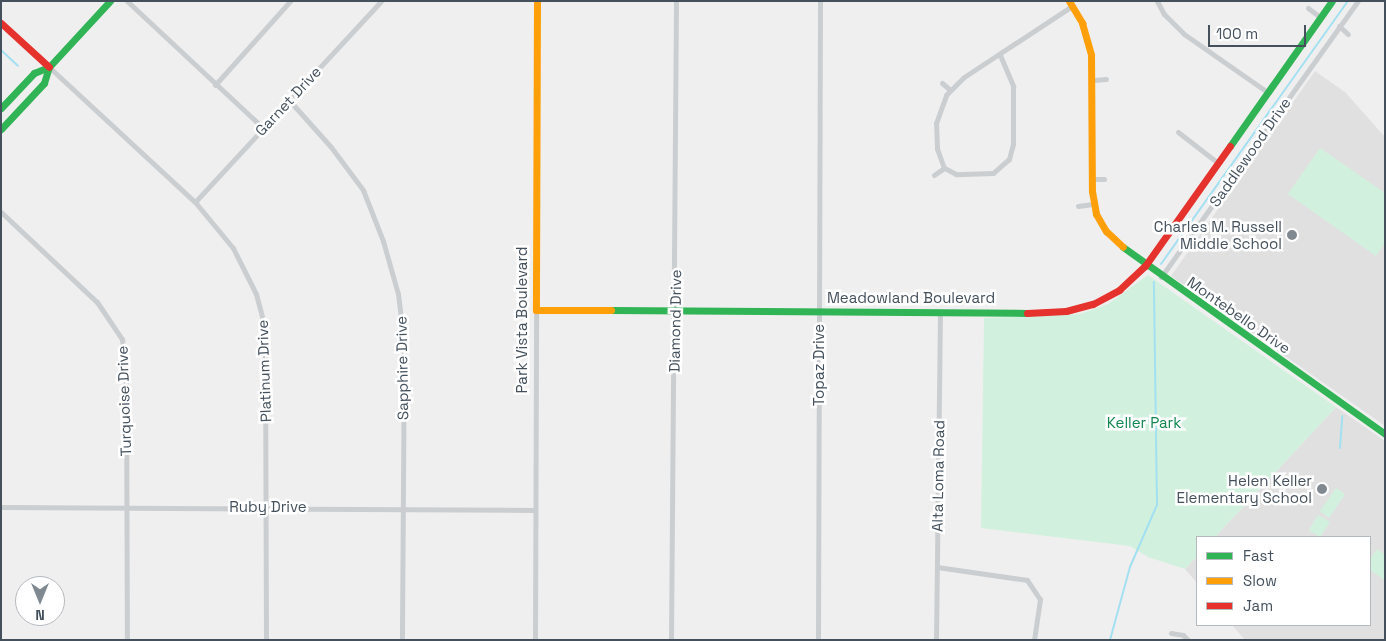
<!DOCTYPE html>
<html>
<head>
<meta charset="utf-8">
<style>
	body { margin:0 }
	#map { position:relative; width:1386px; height:641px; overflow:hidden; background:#f0efef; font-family:"Space Grotesk",sans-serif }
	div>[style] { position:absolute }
	.education>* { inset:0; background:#e1e0e1 }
	.green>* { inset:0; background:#d1f1de }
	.stream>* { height:2px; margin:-1px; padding:0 1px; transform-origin:1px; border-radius:1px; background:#a2e0f2 }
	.street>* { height:5px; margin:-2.5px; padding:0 2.5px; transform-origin:2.5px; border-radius:2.5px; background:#cbced0 }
	.fast>* { height:7px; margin:-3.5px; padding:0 3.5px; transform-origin:3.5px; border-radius:3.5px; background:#30b455 }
	.slow>* { height:7px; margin:-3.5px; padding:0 3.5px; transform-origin:3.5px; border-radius:3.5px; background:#ff9f0a }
	.jam>* { height:7px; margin:-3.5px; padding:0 3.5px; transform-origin:3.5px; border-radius:3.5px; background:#e5322d }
	.dots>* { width:14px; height:14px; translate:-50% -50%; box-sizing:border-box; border:2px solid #fff; border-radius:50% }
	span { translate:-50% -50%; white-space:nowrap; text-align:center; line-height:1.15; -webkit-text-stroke:5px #fff; paint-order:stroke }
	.street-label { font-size:15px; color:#44515d }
	.poi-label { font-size:15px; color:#44515d }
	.right { translate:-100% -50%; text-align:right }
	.park-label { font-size:15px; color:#0e864c }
	.frame { position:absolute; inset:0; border:2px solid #44515d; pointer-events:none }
	.legend { position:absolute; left:1196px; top:536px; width:175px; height:90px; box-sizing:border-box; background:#fff; border:1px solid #b4b9be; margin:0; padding:6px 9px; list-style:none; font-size:15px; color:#44515d }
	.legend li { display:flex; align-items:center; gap:10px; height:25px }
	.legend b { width:25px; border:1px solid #b4b9be }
	.north { position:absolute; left:15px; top:576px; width:50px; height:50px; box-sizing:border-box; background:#fff; border:1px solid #b4b9be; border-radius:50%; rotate:180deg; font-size:14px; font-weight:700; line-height:20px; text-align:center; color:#44515d }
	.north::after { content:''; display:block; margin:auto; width:18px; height:22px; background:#808890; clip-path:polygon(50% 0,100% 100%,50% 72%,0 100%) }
	.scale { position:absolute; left:1208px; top:25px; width:98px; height:22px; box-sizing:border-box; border:2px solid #44515d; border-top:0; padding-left:6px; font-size:15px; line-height:18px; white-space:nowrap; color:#44515d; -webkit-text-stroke:4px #fff; paint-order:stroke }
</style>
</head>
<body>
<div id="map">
	<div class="education">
		<div style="clip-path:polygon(1315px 71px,1345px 92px,1385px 137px,1385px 426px,1171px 276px)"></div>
		<div style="clip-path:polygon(1336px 407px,1385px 441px,1385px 639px,1245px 640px,1232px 625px,1370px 625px,1370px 537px,1215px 537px)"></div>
		<div style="clip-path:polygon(1197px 556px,1197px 583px,1185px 569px)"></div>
	</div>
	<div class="green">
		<div style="clip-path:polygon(1320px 148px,1385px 193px,1385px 243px,1376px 256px,1288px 194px)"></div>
		<div style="clip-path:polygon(1148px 275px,1336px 407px,1215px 537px,1197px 537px,1197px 556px,1185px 569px,1148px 557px,1130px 546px,981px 528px,984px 318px,1080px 314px,1108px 304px)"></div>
		<div style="clip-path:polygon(1336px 488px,1345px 494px,1329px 518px,1320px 511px)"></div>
		<div style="clip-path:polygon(1318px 515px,1330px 522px,1320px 537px,1309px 530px)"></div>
		<div style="clip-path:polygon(1377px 549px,1385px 555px,1385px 580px,1370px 570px,1370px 559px)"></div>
	</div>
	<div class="stream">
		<div style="left:1px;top:50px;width:23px;rotate:43deg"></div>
		<div style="left:1161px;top:264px;width:323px;rotate:-54.6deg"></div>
		<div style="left:1340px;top:448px;width:32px;rotate:-86deg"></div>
		<div style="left:1110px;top:640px;width:76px;rotate:-74.7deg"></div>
		<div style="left:1130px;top:567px;width:68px;rotate:-66.5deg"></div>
		<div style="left:1157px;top:505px;width:223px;rotate:-90.8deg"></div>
	</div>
	<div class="street">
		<div style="left:127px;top:1px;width:186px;rotate:43deg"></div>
		<div style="left:1157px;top:1px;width:15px;rotate:62deg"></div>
		<div style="left:1164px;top:14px;width:28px;rotate:45deg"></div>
		<div style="left:1184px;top:34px;width:101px;rotate:34.9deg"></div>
		<div style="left:1308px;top:8px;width:15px;rotate:37deg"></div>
		<div style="left:1339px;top:26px;width:12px;rotate:42deg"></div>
		<div style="left:1000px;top:55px;width:34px;rotate:67deg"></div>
		<div style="left:1013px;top:86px;width:58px;rotate:90deg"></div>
		<div style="left:1013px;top:144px;width:16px;rotate:105deg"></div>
		<div style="left:1009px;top:159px;width:21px;rotate:139deg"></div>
		<div style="left:993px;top:173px;width:37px;rotate:178deg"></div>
		<div style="left:956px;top:174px;width:13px;rotate:-153deg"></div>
		<div style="left:944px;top:168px;width:20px;rotate:-110deg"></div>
		<div style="left:937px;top:149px;width:26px;rotate:-92deg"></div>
		<div style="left:936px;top:123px;width:30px;rotate:-70deg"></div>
		<div style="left:946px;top:95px;width:25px;rotate:-45deg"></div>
		<div style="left:964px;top:77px;width:129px;rotate:-33.3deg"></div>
		<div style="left:49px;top:67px;width:199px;rotate:42.8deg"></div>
		<div style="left:195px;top:202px;width:60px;rotate:50.4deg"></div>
		<div style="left:233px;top:248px;width:51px;rotate:63.4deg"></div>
		<div style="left:256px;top:294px;width:27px;rotate:75deg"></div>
		<div style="left:263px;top:320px;width:32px;rotate:86deg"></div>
		<div style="left:265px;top:352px;width:288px;rotate:89.8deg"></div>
		<div style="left:1094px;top:80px;width:12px;rotate:-5deg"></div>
		<div style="left:942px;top:83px;width:11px;rotate:41deg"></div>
		<div style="left:215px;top:85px;width:113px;rotate:-48.2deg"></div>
		<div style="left:289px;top:100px;width:63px;rotate:48.2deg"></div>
		<div style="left:331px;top:147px;width:54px;rotate:53.3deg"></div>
		<div style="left:363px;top:190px;width:55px;rotate:68.6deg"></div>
		<div style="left:383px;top:241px;width:55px;rotate:74.2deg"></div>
		<div style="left:398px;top:294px;width:49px;rotate:83deg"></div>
		<div style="left:404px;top:343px;width:297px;rotate:90.4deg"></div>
		<div style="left:1178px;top:132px;width:51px;rotate:37.8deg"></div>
		<div style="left:934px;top:175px;width:12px;rotate:-35deg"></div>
		<div style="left:1092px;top:179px;width:12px"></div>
		<div style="left:195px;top:202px;width:274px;rotate:-47.2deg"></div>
		<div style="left:1078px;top:206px;width:15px;rotate:-8deg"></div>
		<div style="left:1px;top:212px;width:132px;rotate:43.2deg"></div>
		<div style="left:97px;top:302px;width:45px;rotate:56deg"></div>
		<div style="left:122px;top:339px;width:37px;rotate:84deg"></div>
		<div style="left:126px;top:376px;width:264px;rotate:89.8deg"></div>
		<div style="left:1161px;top:277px;width:339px;rotate:-54.5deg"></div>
		<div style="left:1px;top:507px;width:534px;rotate:0.32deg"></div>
		<div style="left:937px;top:567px;width:91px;rotate:8.2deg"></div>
		<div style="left:1027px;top:580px;width:23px;rotate:56deg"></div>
		<div style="left:1040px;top:599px;width:41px;rotate:98.3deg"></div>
		<div style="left:1171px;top:633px;width:12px;rotate:9deg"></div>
		<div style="left:1183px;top:635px;width:7px;rotate:45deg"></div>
		<div style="left:535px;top:640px;width:330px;rotate:-89.8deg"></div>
		<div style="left:671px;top:640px;width:639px;rotate:-89.55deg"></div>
		<div style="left:818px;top:640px;width:639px;rotate:-89.82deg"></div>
		<div style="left:936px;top:640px;width:328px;rotate:-89.3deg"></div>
	</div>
	<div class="fast">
		<div style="left:1px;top:108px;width:48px;rotate:-46.7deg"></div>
		<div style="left:34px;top:73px;width:16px;rotate:-22deg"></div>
		<div style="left:49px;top:67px;width:90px;rotate:-47.3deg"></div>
		<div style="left:1px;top:129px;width:63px;rotate:-46.9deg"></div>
		<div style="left:44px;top:83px;width:17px;rotate:-73deg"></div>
		<div style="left:1230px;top:146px;width:177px;rotate:-54.9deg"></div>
		<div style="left:1123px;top:247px;width:322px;rotate:35.5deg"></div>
		<div style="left:611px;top:310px;width:416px;rotate:0.4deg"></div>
	</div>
	<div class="slow">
		<div style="left:537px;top:1px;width:309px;rotate:90.2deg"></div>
		<div style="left:536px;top:310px;width:75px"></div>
		<div style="left:1069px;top:1px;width:26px;rotate:59deg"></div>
		<div style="left:1082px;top:23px;width:33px;rotate:74deg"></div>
		<div style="left:1091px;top:55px;width:136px;rotate:89.6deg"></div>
		<div style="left:1092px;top:191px;width:23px;rotate:80deg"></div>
		<div style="left:1096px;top:214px;width:20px;rotate:60deg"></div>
		<div style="left:1106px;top:231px;width:23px;rotate:43deg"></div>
	</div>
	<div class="jam">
		<div style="left:1px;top:23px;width:65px;rotate:42.5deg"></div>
		<div style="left:1027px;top:313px;width:39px;rotate:-3deg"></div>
		<div style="left:1066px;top:311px;width:28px;rotate:-15deg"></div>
		<div style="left:1093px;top:304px;width:30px;rotate:-28deg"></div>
		<div style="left:1119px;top:290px;width:35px;rotate:-43deg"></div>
		<div style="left:1145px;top:266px;width:147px;rotate:-54.7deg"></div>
	</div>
	<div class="dots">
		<div style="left:1292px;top:235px;background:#808890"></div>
		<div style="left:1322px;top:489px;background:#808890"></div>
	</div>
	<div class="street-label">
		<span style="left:288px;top:101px;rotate:-47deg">Garnet Drive</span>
		<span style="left:1250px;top:152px;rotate:-55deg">Saddlewood Drive</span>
		<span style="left:911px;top:298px">Meadowland Boulevard</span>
		<span style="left:1239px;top:315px;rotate:35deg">Montebello Drive</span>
		<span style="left:522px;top:320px;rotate:-90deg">Park Vista Boulevard</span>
		<span style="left:675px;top:321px;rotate:-89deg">Diamond Drive</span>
		<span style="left:819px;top:365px;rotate:-90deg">Topaz Drive</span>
		<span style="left:402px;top:368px;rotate:-91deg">Sapphire Drive</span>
		<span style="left:264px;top:371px;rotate:-92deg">Platinum Drive</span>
		<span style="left:124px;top:401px;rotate:-92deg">Turquoise Drive</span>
		<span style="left:938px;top:476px;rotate:-89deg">Alta Loma Road</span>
		<span style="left:268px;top:507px">Ruby Drive</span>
	</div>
	<div class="poi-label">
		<span class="right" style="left:1282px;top:235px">Charles M. Russell<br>Middle School</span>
		<span class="right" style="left:1312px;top:489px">Helen Keller<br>Elementary School</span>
	</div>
	<div class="park-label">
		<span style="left:1144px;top:423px">Keller Park</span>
	</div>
	<div class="frame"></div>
	<ul class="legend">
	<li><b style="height:6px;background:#30b455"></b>Fast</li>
	<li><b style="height:6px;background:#ff9f0a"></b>Slow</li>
	<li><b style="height:6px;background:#e5322d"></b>Jam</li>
	</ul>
	<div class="north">N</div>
	<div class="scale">100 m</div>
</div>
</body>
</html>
